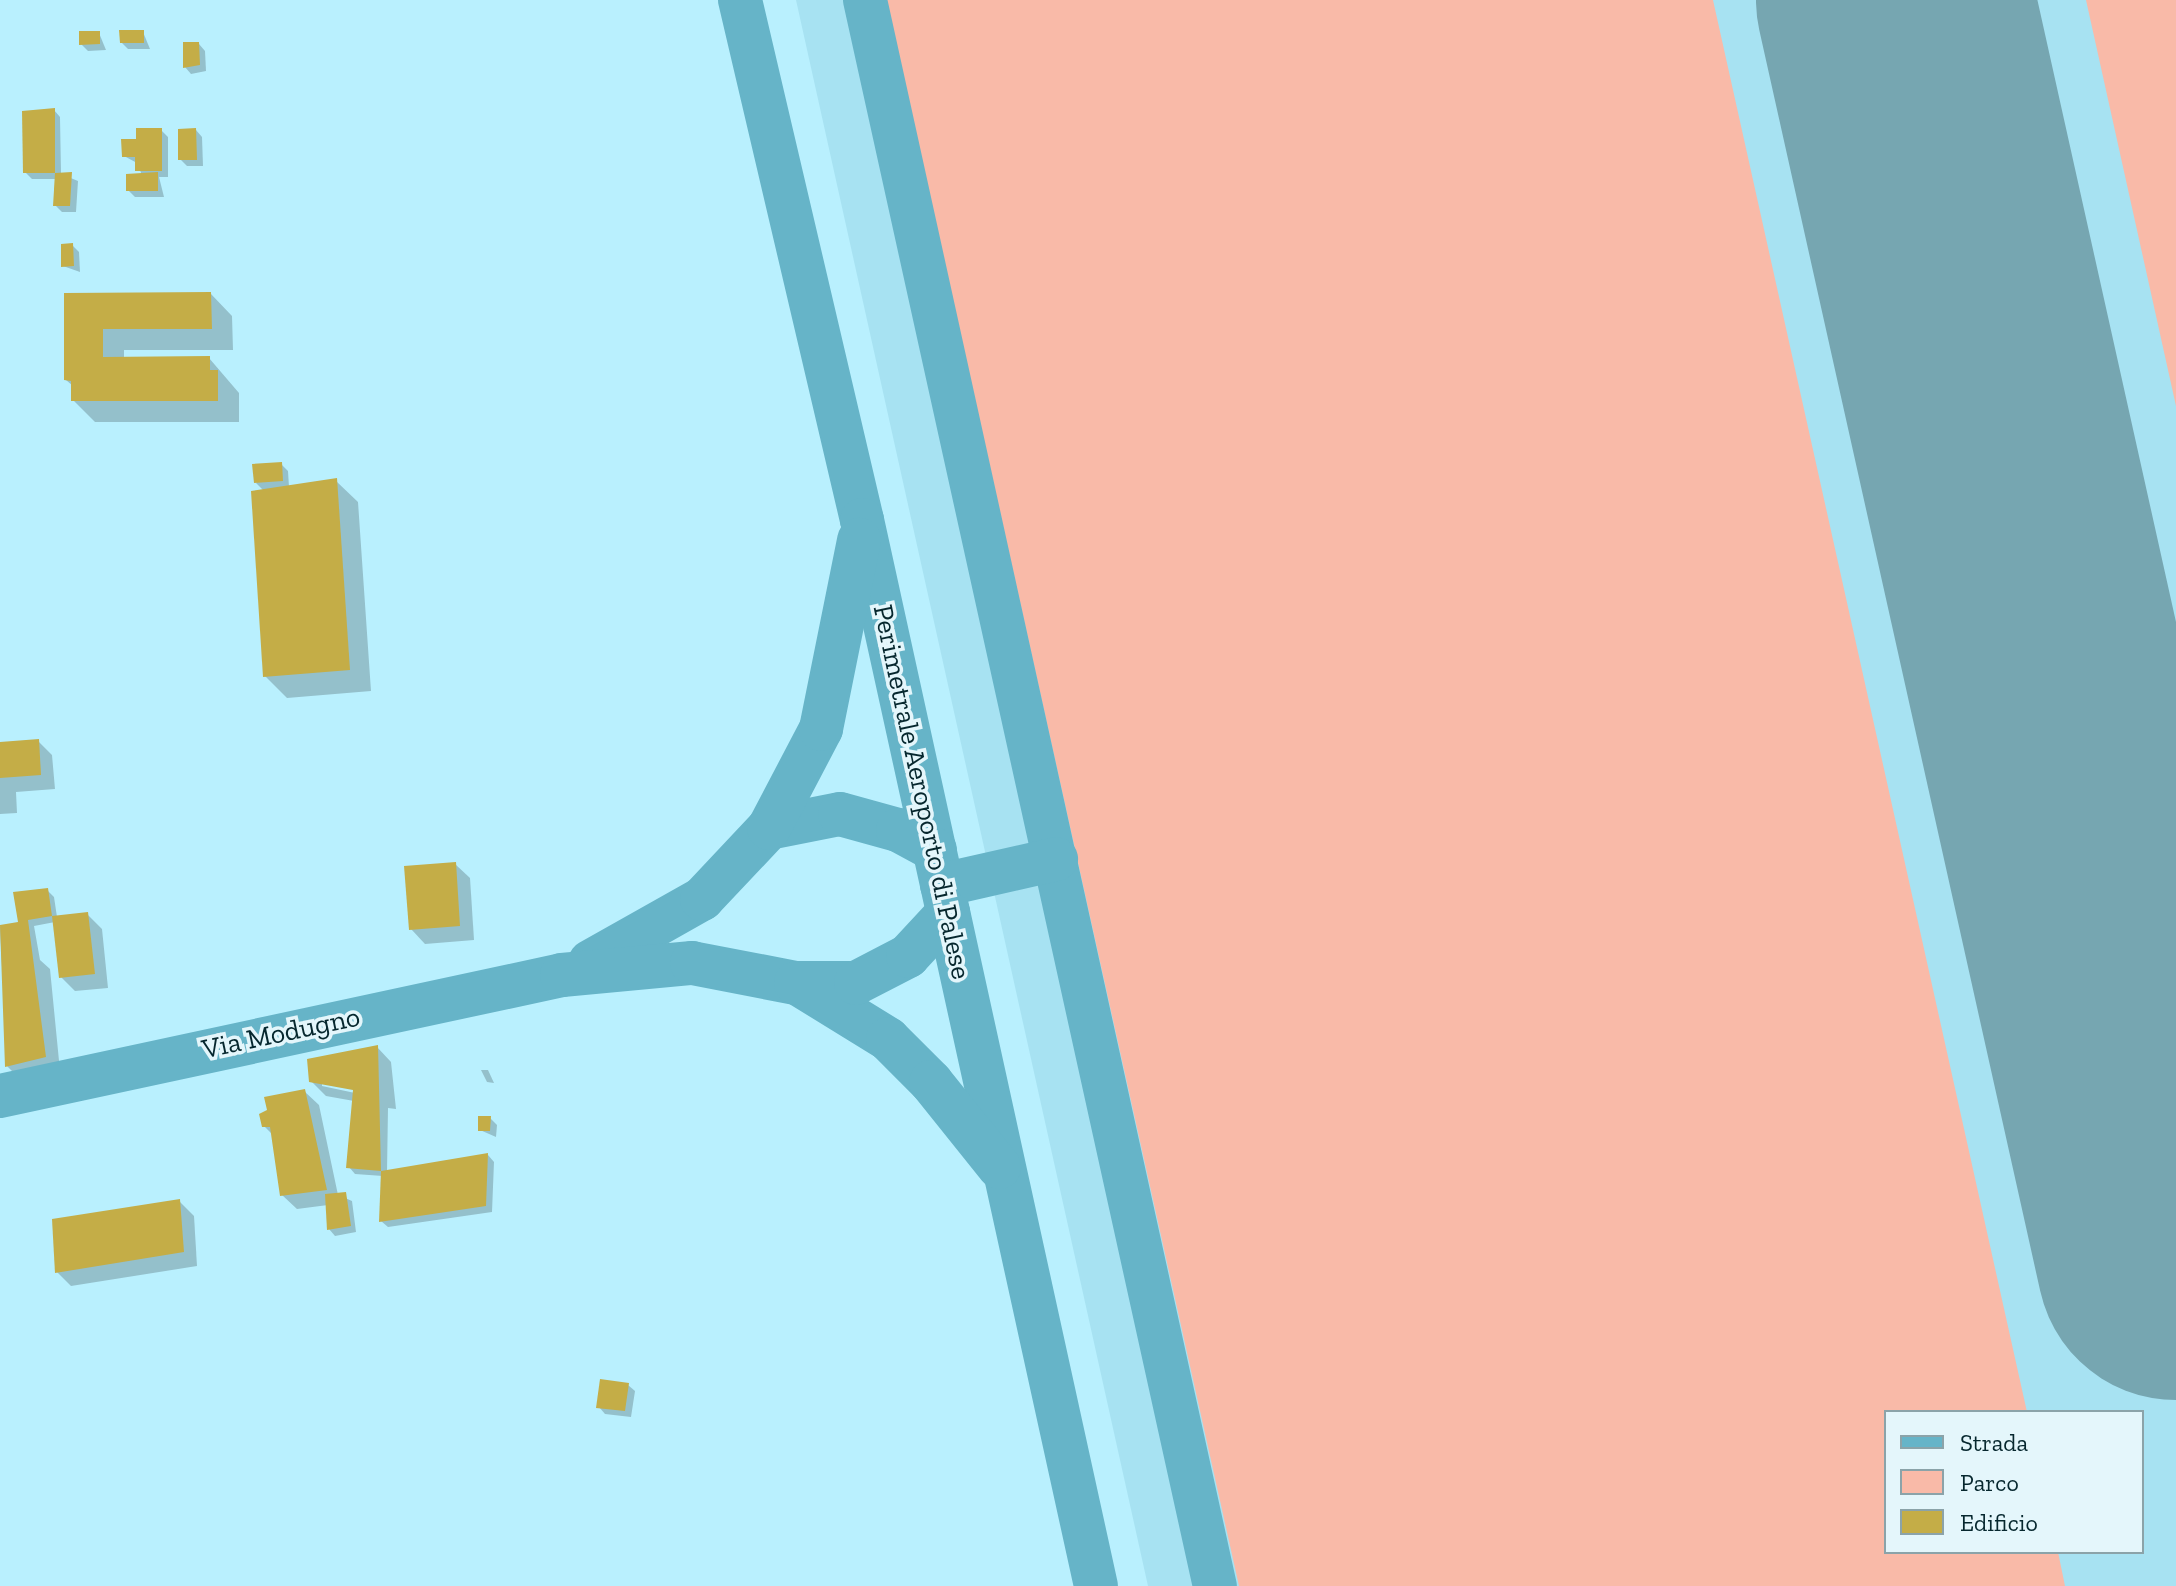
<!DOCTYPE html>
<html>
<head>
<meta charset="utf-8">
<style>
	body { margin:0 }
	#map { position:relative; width:2176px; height:1586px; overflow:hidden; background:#b9f0fe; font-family:"Zilla Slab",serif }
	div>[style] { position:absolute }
	.built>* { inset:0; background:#a7e2f2 }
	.green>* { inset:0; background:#f9baa8 }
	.shadow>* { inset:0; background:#0003 }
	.runway>* { height:278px; margin:-139px; padding:0 139px; transform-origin:139px; border-radius:139px; background:#76a6b1 }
	.building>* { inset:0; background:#c4ad47 }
	.minor>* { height:44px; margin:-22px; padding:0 22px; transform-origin:22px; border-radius:22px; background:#66b4c8 }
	span { translate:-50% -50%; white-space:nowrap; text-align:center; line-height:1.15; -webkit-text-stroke:7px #e4f6fb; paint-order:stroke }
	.street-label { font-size:28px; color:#06272e }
	.legend { position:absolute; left:1884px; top:1410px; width:260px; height:144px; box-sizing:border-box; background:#e4f6fb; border:2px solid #8ba3a9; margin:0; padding:10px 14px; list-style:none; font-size:24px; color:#06272e }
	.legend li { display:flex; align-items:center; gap:16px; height:40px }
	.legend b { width:40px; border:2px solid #8ba3a9 }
</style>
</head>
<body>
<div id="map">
	<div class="built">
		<div style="clip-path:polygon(evenodd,796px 0,2176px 0,2176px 1586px,1148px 1586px,796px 0,1886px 1412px,2142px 1412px,2142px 1552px,1886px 1552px,1886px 1412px)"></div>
	</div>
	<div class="green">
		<div style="clip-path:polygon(886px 0,1713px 0,2027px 1412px,1886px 1412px,1886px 1552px,2058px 1552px,2065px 1586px,1239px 1586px)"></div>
		<div style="clip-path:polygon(2086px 0,2176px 0,2176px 406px)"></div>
	</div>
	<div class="shadow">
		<div style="clip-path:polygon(143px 32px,150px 49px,128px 49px,122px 43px)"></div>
		<div style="clip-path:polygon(99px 33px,106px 50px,88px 51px,81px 44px)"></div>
		<div style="clip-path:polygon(199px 44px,205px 51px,206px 71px,191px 74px,185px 67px)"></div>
		<div style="clip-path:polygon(54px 110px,60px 117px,61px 174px,78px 181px,76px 212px,62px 212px,55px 205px,57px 179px,32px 179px,25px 172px)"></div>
		<div style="clip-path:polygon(161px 130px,168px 137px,168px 177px,159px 177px,164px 197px,135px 197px,128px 190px,142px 175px,137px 163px,124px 156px)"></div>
		<div style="clip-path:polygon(196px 130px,202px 137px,203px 166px,187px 166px,180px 159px)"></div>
		<div style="clip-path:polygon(72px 245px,79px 252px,80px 272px,63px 266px)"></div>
		<div style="clip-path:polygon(211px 294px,232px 316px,233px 350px,124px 350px,124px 359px,209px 358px,239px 393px,239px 422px,95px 422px,73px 400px,73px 386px,66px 380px,66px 295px)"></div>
		<div style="clip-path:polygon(281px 464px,288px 471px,289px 487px,336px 481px,358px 502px,371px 691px,287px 698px,265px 676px,264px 491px,256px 483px)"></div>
		<div style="clip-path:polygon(38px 741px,52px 755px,55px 789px,16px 792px,17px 813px,0 814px,0 744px)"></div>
		<div style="clip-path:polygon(455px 864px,470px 878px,474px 940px,425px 944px,411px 929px)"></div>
		<div style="clip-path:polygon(47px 890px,54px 897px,57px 917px,87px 914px,102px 929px,108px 988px,75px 991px,61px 977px,55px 922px,34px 926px,40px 960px,50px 969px,60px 1071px,21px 1080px,7px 1066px,0 927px,20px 923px)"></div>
		<div style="clip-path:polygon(evenodd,377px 1047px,391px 1062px,396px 1109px,388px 1108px,387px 1172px,488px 1155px,494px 1162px,492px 1212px,388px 1227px,381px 1221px,383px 1176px,355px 1174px,349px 1167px,354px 1101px,326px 1096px,311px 1081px,377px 1047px,322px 1082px,355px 1089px,355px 1093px,322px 1086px,322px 1082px)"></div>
		<div style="clip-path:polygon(481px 1070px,488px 1070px,494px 1083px,487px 1082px)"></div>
		<div style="clip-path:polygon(304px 1091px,319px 1105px,338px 1195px,352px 1201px,356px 1232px,335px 1236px,329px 1229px,328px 1205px,297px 1209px,282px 1195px,273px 1135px,264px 1126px)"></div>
		<div style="clip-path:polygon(490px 1118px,497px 1125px,496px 1137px,480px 1130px)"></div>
		<div style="clip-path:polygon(179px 1201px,194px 1216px,197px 1266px,71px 1286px,57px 1272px)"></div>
		<div style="clip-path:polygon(628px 1385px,635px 1391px,631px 1417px,605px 1414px,599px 1407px)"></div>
	</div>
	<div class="runway">
		<div style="left:1895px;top:0;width:1292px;rotate:77.44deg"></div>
	</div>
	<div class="building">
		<div style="clip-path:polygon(119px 30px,144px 30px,144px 43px,120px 43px)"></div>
		<div style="clip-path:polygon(79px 31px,100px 31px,100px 44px,79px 45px)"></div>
		<div style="clip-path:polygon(183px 42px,199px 42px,200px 65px,183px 68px)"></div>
		<div style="clip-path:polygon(55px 108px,55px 173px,23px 173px,22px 111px)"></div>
		<div style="clip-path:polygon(136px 128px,162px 128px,162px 171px,135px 171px,135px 157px,122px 157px,121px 139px,136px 139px)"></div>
		<div style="clip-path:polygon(196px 128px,197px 160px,178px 160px,178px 129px)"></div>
		<div style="clip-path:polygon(72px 172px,70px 206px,53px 206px,55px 173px)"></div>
		<div style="clip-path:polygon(158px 172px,158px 191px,126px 191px,126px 174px)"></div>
		<div style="clip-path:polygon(73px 243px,74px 266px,61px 267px,61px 244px)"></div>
		<div style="clip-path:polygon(211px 292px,212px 329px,103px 329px,103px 357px,210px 356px,210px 370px,218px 370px,218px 401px,71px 401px,71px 381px,64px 380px,64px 293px)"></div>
		<div style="clip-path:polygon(282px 462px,283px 481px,254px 483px,252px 464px)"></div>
		<div style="clip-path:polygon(337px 478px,350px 670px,263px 677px,251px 491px)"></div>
		<div style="clip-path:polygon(39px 739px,41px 775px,0 778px,0 742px)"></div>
		<div style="clip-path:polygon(456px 862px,460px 926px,409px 930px,404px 866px)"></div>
		<div style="clip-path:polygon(48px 888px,52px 916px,28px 920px,46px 1057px,5px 1067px,0 925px,18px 922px,13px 892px)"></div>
		<div style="clip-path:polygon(88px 912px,95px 974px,59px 978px,52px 916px)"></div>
		<div style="clip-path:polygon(378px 1045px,381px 1171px,346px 1168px,353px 1090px,309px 1082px,307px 1059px)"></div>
		<div style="clip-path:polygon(305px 1089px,327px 1190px,280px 1196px,270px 1127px,262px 1127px,259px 1114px,267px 1110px,264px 1097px)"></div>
		<div style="clip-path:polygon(478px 1116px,491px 1116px,490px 1131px,478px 1131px)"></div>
		<div style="clip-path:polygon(488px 1153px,486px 1206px,379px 1222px,381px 1171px)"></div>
		<div style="clip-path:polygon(346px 1192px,351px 1226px,327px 1230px,325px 1194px)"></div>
		<div style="clip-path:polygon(180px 1199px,184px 1252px,55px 1273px,52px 1219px)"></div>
		<div style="clip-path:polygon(600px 1379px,629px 1383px,625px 1411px,596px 1408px)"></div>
	</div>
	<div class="minor">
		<div style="left:740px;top:0;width:534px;rotate:76.8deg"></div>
		<div style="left:862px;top:520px;width:1091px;rotate:77.62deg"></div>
		<div style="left:865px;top:0;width:1624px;rotate:77.56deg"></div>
		<div style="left:769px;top:828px;width:72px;rotate:-11.2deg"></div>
		<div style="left:840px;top:814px;width:60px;rotate:15.4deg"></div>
		<div style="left:898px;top:830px;width:42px;rotate:28.4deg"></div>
		<div style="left:942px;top:885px;width:117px;rotate:-12.8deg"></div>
		<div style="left:590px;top:962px;width:129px;rotate:-29.4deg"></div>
		<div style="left:702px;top:899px;width:98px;rotate:-46.7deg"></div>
		<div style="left:769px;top:828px;width:112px;rotate:-62.3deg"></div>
		<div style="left:821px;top:729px;width:193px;rotate:-78.6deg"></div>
		<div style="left:802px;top:986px;width:101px;rotate:31.6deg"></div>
		<div style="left:888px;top:1039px;width:61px;rotate:45deg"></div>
		<div style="left:931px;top:1082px;width:109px;rotate:51.3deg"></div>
		<div style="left:0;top:1096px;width:575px;rotate:-12.15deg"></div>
		<div style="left:562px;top:975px;width:131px;rotate:-5.3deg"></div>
		<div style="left:692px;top:963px;width:106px;rotate:10.9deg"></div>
		<div style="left:796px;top:983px;width:60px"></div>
		<div style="left:856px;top:983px;width:59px;rotate:-27.4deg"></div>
		<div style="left:908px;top:956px;width:59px;rotate:-47.1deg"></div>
	</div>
	<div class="street-label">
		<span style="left:922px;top:792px;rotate:78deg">Perimetrale Aeroporto di Palese</span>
		<span style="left:281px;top:1033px;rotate:-12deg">Via Modugno</span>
	</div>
	<ul class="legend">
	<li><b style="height:10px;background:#66b4c8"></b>Strada</li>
	<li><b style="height:22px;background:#f9baa8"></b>Parco</li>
	<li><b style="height:22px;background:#c4ad47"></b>Edificio</li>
	</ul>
</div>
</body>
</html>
